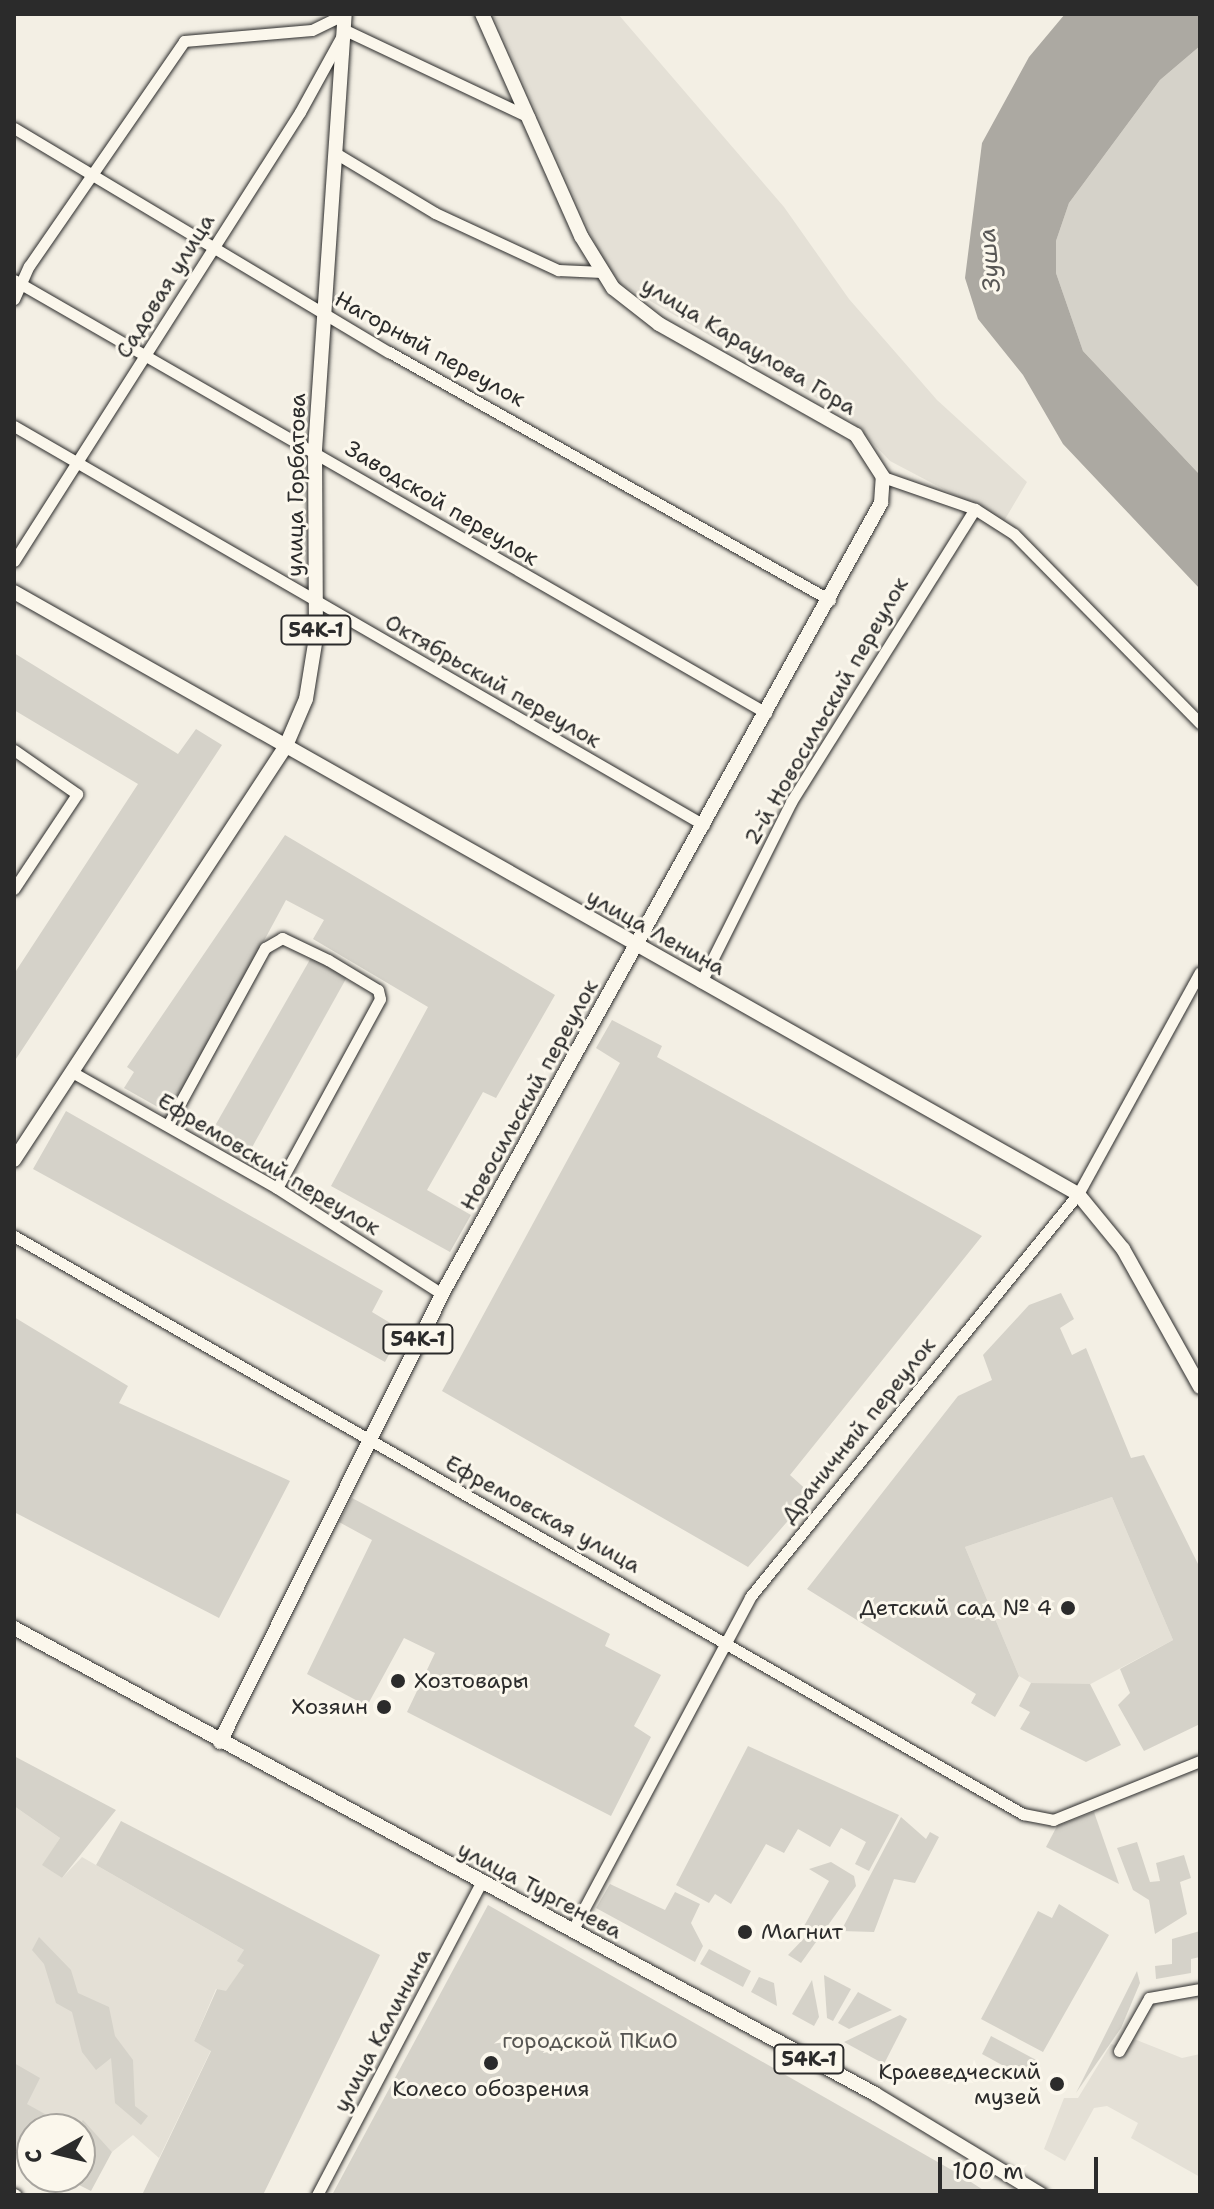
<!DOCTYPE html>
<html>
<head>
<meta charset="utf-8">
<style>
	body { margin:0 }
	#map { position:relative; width:1214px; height:2209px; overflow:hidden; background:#f3efe4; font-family:"Shantell Sans",sans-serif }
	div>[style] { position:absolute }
	.built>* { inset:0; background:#e4e0d6 }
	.green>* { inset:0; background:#d5d2c9 }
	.water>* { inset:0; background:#aca9a2 }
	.roads { filter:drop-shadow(0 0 2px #2b2b2b) drop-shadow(0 0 2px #2b2b2b) }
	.minor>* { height:11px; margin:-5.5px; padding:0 5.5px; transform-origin:5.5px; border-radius:5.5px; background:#fbf7ec }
	.major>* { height:14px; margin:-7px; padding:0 7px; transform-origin:7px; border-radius:7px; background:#fbf7ec }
	.dots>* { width:22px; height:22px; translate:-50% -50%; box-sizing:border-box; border:4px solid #fbf7ec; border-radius:50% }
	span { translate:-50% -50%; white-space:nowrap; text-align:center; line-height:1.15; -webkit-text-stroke:6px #fbf7ec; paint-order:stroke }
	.shield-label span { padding:2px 6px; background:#fbf7ec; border:2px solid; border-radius:6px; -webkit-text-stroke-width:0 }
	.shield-label { font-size:20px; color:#2b2b2b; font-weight:700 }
	.street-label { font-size:22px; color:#2b2b2b }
	.poi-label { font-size:22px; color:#2b2b2b }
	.right { translate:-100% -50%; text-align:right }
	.left { translate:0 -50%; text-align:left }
	.park-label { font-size:22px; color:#565552 }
	.water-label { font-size:24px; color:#585755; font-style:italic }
	.frame { position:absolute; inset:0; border:16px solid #2b2b2b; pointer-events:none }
	.north { position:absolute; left:16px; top:2113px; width:80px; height:80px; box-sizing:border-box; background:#fbf7ec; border:2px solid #a8a59f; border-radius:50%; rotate:262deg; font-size:22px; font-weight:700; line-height:32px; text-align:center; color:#2b2b2b }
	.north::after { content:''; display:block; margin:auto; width:28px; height:36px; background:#2b2b2b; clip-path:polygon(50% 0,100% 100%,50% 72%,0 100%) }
	.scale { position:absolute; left:938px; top:2157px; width:160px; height:36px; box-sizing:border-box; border:4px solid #2b2b2b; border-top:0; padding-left:10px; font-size:24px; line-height:28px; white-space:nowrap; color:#2b2b2b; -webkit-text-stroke:6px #fbf7ec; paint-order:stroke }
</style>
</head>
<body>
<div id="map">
	<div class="built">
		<div style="clip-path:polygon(493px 14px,618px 14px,784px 207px,849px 299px,937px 400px,1027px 482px,1004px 521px,890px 461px,846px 415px,621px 284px,602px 259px)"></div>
		<div style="clip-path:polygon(1112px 1497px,1173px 1640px,1085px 1687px,1031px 1683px,1019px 1676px,965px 1547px)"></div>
		<div style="clip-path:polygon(14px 1806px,60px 1838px,43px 1865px,62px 1878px,82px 1857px,244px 1950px,244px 1965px,226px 1992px,216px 1989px,194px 2041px,211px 2050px,159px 2158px,133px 2135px,112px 2152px,83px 2121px,72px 2129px,26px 2104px,14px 2063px)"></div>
		<div style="clip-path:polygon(1134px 2039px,1182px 2058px,1200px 2054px,1200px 2177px,1131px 2138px,1138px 2123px,1107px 2106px,1094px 2108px,1065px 2161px,1044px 2149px,1064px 2098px,1078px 2098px,1111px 2044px,1127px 2049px)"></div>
	</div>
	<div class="green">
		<div style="clip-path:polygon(1200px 46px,1200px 475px,1083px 351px,1056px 273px,1056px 241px,1069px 203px,1160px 80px)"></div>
		<div style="clip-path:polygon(14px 653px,178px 754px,196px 729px,222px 745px,14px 1062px,14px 974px,138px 784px,14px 710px)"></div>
		<div style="clip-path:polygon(285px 835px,555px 995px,496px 1098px,483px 1092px,427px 1190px,471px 1215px,450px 1252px,331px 1186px,428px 1007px,313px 939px,324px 920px,286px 900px,180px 1096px,163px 1110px,124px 1088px,134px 1072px,127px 1067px)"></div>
		<div style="clip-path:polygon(312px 956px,347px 977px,245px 1160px,208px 1138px)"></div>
		<div style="clip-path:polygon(612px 1020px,662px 1046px,657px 1057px,982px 1236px,790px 1475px,811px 1494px,748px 1567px,442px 1391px,620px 1063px,596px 1048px)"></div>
		<div style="clip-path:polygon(66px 1111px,383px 1291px,372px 1312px,402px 1330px,385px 1362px,33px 1169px)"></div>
		<div style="clip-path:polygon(1061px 1293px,1074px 1319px,1060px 1328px,1072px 1355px,1086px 1348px,1131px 1458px,1144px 1455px,1200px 1568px,1200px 1724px,1144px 1751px,1118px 1705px,1130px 1693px,1120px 1669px,1173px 1640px,1112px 1497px,965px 1547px,1019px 1676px,995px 1717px,971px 1703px,976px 1694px,807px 1589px,958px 1396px,992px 1380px,983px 1355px,1029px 1305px)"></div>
		<div style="clip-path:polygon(14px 1317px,128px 1386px,119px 1403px,290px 1481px,219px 1618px,14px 1512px)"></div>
		<div style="clip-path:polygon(352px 1498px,610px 1634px,605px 1646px,661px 1675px,634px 1726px,651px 1737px,611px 1816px,407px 1712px,435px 1653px,404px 1638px,367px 1706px,307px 1674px,372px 1540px,339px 1522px)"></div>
		<div style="clip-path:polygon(1031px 1683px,1090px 1684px,1121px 1745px,1086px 1762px,1020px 1729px,1030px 1712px,1019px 1706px)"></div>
		<div style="clip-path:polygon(748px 1746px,899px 1815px,869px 1871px,855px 1864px,866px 1842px,841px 1828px,830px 1847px,798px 1829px,784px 1853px,766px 1844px,731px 1904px,715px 1894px,709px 1903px,676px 1885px)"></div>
		<div style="clip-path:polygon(14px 1756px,116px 1810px,62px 1878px,42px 1865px,60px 1838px,14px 1806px)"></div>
		<div style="clip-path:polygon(1094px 1812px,1119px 1884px,1046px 1847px,1057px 1826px)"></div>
		<div style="clip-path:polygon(901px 1817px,926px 1839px,930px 1832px,939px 1837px,915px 1883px,894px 1879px,874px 1932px,841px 1931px)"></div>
		<div style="clip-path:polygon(121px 1821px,380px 1955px,263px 2195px,142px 2195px,211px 2051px,194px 2041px,217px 1989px,226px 1991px,244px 1965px,237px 1961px,244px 1950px,96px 1865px)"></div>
		<div style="clip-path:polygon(1137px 1842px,1150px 1882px,1160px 1881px,1156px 1863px,1184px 1855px,1191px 1878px,1180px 1882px,1187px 1914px,1155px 1934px,1149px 1900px,1133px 1890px,1117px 1848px)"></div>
		<div style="clip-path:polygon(831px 1862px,854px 1876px,856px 1886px,801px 1963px,788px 1955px,809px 1933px,803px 1928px,829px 1881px,809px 1869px)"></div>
		<div style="clip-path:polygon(610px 1884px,665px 1910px,675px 1892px,700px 1904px,691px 1923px,703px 1946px,695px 1962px,596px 1908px)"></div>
		<div style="clip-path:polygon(1059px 1904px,1109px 1935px,1043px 2052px,981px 2019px,1038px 1911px,1052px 1918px)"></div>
		<div style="clip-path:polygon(488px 1905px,957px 2173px,991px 2195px,332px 2195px)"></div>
		<div style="clip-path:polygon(1200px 1931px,1200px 1957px,1191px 1959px,1191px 1973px,1156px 1979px,1155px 1966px,1172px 1964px,1172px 1939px)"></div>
		<div style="clip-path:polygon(39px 1937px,71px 1970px,78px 1993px,109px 2007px,115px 2036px,133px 2060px,135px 2106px,148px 2116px,141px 2125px,115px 2103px,111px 2058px,96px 2070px,82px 2052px,72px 2012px,56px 2003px,44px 1964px,32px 1950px)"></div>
		<div style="clip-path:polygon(709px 1949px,751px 1971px,743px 1987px,700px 1964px)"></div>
		<div style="clip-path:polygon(1137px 1971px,1140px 1983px,1121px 2028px,1076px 2093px)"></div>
		<div style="clip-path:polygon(824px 1975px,851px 1989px,833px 2021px,827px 2018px)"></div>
		<div style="clip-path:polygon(759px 1977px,774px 1983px,777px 2006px,751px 1992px)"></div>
		<div style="clip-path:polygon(812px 1980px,819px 2017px,814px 2026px,792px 2014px)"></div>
		<div style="clip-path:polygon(858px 1992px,892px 2010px,849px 2029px,838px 2023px)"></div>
		<div style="clip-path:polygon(900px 2015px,907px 2019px,884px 2064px,844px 2042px)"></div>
		<div style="clip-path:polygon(991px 2036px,1040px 2062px,1031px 2081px,982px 2054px)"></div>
		<div style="clip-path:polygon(14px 2063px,40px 2078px,27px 2104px,72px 2129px,32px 2129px,32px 2160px,14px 2151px)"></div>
		<div style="clip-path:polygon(83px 2120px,112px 2152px,91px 2191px,63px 2177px,80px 2177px,76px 2129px)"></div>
	</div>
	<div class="water">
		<div style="clip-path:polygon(1065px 14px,1200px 14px,1200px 46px,1160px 80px,1069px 203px,1056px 241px,1056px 273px,1083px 351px,1200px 475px,1200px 589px,1063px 444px,1023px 375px,978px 319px,965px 278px,982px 143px,1029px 57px)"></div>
	</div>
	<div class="roads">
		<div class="minor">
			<div style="left:14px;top:128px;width:437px;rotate:30.9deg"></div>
			<div style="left:389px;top:352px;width:506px;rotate:29.35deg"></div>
			<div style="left:337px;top:154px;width:114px;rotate:31deg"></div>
			<div style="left:435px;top:213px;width:136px;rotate:24.9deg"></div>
			<div style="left:558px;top:270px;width:44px;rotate:2.6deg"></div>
			<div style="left:14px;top:280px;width:868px;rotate:29.93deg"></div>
			<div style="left:14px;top:299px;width:36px;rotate:-66deg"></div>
			<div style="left:29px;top:266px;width:273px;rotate:-55.4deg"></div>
			<div style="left:184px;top:41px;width:128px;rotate:-4.9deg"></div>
			<div style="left:312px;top:30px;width:37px;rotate:-26deg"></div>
			<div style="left:14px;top:426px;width:797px;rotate:30.04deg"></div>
			<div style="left:883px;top:477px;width:97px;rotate:19.2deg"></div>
			<div style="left:975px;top:509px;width:46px;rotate:32.7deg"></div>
			<div style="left:1014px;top:534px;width:265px;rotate:45.5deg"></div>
			<div style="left:14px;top:561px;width:532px;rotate:-57.5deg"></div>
			<div style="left:300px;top:112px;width:94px;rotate:-61.2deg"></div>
			<div style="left:345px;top:30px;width:204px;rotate:25.3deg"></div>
			<div style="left:14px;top:750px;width:77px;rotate:34.9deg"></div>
			<div style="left:77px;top:794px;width:114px;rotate:123.6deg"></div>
			<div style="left:701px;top:982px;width:201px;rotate:-63.4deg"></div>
			<div style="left:791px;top:802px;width:346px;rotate:-57.9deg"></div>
			<div style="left:72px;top:1072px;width:236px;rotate:29.5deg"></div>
			<div style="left:277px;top:1188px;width:196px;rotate:32.7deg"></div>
			<div style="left:168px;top:1125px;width:202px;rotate:-61.3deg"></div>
			<div style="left:265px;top:948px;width:20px;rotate:-30deg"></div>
			<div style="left:282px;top:938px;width:51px;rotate:25.6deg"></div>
			<div style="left:328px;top:960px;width:58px;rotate:31deg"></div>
			<div style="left:378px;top:990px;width:9px;rotate:77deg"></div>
			<div style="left:380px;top:999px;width:215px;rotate:118.6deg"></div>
			<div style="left:14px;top:1236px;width:1163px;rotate:29.81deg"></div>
			<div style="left:1023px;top:1814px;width:31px;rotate:11deg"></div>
			<div style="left:1053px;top:1820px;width:158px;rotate:-21.9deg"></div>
			<div style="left:572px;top:1931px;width:378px;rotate:-61.9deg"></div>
			<div style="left:750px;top:1597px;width:520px;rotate:-50.86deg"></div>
			<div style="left:1078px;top:1194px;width:253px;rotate:-61.2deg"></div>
			<div style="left:1119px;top:2051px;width:61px;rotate:-60.5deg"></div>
			<div style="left:1149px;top:1998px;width:52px;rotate:-10deg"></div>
			<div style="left:14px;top:2194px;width:2px;rotate:27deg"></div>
			<div style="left:317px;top:2195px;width:352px;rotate:-62.3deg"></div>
		</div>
		<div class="major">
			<div style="left:14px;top:592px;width:1222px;rotate:29.5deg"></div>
			<div style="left:1078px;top:1194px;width:71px;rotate:50.7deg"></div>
			<div style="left:1123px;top:1249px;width:158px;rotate:60.8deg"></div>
			<div style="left:14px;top:1160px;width:493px;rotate:-56.7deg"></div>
			<div style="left:285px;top:748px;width:53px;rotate:-66.8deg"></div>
			<div style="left:306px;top:699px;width:63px;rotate:-80.8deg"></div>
			<div style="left:316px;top:637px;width:187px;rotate:-90.3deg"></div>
			<div style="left:315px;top:450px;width:437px;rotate:-86.1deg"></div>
			<div style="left:14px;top:1628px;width:979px;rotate:28.42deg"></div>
			<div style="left:875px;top:2094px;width:195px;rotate:31.2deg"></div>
			<div style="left:220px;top:1742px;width:500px;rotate:-63.6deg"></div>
			<div style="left:442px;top:1294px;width:905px;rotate:-60.97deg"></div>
			<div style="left:881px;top:503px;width:26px;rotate:-86deg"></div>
			<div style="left:883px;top:477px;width:50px;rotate:-122.7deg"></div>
			<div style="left:856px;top:435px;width:226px;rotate:-150.6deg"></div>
			<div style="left:659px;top:324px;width:58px;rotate:-142deg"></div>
			<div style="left:613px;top:288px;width:61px;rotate:-121.6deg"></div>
			<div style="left:581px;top:236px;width:243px;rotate:-114deg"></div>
		</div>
	</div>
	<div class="dots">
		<div style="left:1068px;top:1608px;background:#2b2b2b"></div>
		<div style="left:398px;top:1681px;background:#2b2b2b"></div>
		<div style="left:384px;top:1707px;background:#2b2b2b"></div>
		<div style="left:745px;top:1932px;background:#2b2b2b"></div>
		<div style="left:491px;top:2063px;background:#2b2b2b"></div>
		<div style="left:1057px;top:2084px;background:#2b2b2b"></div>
	</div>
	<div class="shield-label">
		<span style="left:316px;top:630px">54К-1</span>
		<span style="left:418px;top:1339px">54К-1</span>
		<span style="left:809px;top:2059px">54К-1</span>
	</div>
	<div class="street-label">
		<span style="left:165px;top:286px;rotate:-58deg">Садовая улица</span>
		<span style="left:749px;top:346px;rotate:31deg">улица Караулова Гора</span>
		<span style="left:430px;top:349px;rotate:29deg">Нагорный переулок</span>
		<span style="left:296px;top:485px;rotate:-89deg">улица Горбатова</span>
		<span style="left:442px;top:503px;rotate:31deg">Заводской переулок</span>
		<span style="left:493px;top:681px;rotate:30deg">Октябрьский переулок</span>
		<span style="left:826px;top:711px;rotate:-60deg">2-й Новосильский переулок</span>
		<span style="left:656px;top:932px;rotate:29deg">улица Ленина</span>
		<span style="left:529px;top:1095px;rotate:-61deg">Новосильский переулок</span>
		<span style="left:269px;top:1164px;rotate:31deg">Ефремовский переулок</span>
		<span style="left:858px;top:1430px;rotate:-51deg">Драничный переулок</span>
		<span style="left:543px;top:1514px;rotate:29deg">Ефремовская улица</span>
		<span style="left:540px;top:1890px;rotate:28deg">улица Тургенева</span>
		<span style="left:382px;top:2030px;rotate:-62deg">улица Калинина</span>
	</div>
	<div class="poi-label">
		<span class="right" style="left:1052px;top:1608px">Детский сад № 4</span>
		<span class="left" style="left:414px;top:1681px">Хозтовары</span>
		<span class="right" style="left:368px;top:1707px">Хозяин</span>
		<span class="left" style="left:761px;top:1932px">Магнит</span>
		<span class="right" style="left:1041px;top:2084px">Краеведческий<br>музей</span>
		<span style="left:491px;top:2089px">Колесо обозрения</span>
	</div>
	<div class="park-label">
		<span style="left:590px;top:2041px">городской ПКиО</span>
	</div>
	<div class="water-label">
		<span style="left:990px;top:260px;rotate:-95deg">Зуша</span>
	</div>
	<div class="frame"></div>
	<div class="north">С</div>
	<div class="scale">100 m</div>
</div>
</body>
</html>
